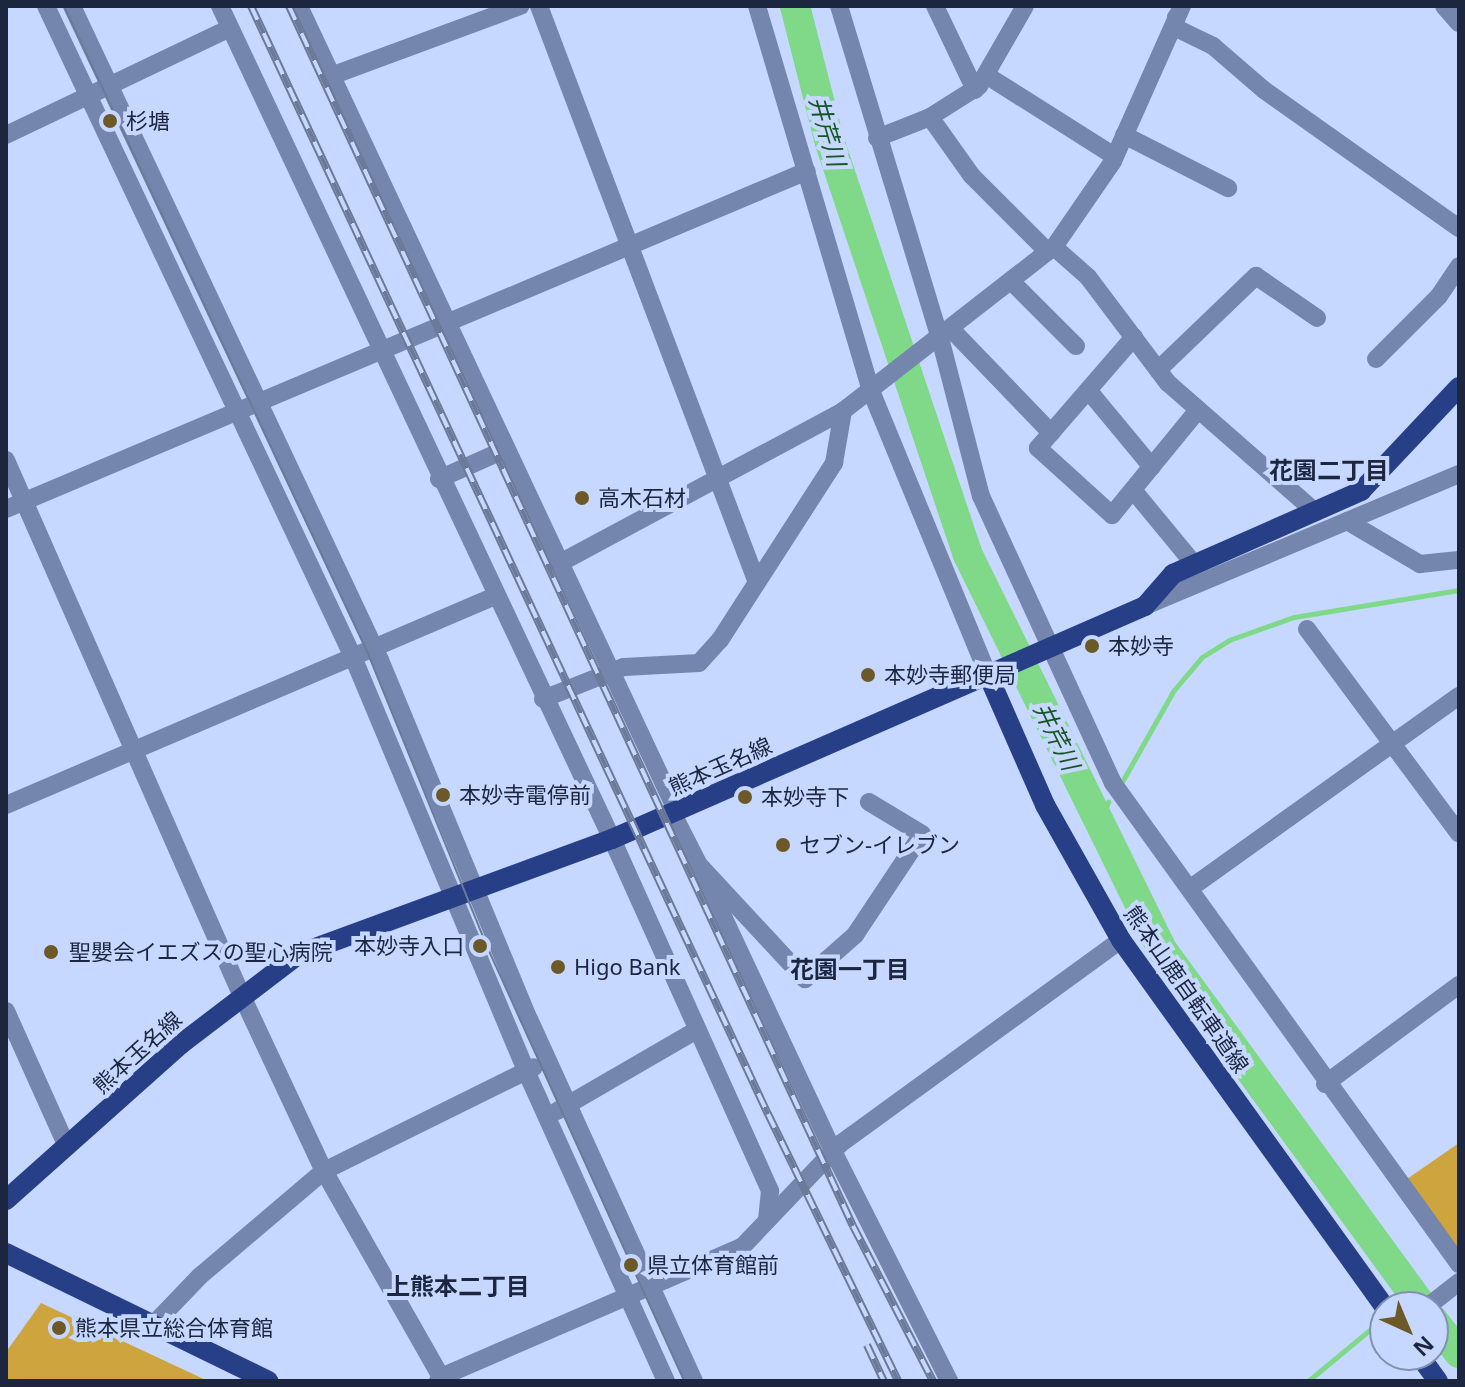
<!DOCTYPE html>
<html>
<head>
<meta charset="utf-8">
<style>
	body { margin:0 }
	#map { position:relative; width:1465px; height:1387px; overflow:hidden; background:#c6d8ff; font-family:"Noto Sans","Noto Sans JP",sans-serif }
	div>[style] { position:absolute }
	.green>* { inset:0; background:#cda43e }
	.stream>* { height:5px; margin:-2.5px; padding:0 2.5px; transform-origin:2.5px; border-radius:2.5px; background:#7fd988 }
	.river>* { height:30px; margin:-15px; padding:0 15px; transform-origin:15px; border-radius:15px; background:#7fd988 }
	.minor>* { height:18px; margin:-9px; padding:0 9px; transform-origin:9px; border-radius:9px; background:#7586ae }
	.major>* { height:20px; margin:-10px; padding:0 10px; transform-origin:10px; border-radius:10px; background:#273f86 }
	.tram>* { height:2px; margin:-1px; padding:0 1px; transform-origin:1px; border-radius:1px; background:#6c7a99 }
	.rail>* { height:8px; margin-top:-4px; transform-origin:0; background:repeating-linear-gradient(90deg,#c6d8ff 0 15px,#6c7a99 0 30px); box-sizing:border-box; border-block:2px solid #6c7a99 }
	.dots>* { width:22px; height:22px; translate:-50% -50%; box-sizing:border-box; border:4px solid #c6d8ff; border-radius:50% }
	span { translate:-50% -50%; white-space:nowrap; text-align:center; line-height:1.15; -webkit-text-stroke:8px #c6d8ff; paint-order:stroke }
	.poi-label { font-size:22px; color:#1c263f }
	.left { translate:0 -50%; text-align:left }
	.right { translate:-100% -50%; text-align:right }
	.street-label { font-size:22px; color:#1c263f }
	.water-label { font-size:24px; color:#175623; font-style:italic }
	.neighbourhood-label { font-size:24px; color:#1c263f; font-weight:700 }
	.frame { position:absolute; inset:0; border:8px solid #1c263f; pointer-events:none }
	.north { position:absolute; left:1369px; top:1291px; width:80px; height:80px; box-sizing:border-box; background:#c6d8ff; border:2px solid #8291b2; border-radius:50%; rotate:136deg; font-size:22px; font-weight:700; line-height:32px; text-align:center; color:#1c263f }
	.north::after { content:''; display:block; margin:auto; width:28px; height:36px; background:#6d5928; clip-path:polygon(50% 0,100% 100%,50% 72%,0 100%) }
</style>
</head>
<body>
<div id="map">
	<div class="green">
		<div style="clip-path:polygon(1459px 1143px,1459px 1249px,1407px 1179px)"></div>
		<div style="clip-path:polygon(41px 1303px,208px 1381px,6px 1381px,6px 1352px)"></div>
	</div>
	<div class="stream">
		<div style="left:1123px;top:780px;width:103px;rotate:-60.5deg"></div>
		<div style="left:1174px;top:690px;width:43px;rotate:-49.7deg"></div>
		<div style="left:1202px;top:657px;width:32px;rotate:-32deg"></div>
		<div style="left:1229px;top:640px;width:69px;rotate:-19.5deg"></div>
		<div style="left:1294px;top:617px;width:167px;rotate:-9.3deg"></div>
		<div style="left:1100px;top:822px;width:22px;rotate:-68deg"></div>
		<div style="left:1394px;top:1307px;width:25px;rotate:-47deg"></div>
		<div style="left:1308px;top:1381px;width:100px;rotate:-39.7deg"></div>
	</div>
	<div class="river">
		<div style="left:795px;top:6px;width:141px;rotate:75.7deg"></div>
		<div style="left:830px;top:143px;width:434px;rotate:71.5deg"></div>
		<div style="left:968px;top:555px;width:438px;rotate:63.8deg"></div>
		<div style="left:1161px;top:948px;width:444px;rotate:53.9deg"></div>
		<div style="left:1433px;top:1320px;width:42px;rotate:51.8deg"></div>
	</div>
	<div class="minor">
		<div style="left:46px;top:6px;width:720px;rotate:64.75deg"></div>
		<div style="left:353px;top:657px;width:449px;rotate:67.3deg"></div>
		<div style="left:526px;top:1071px;width:340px;rotate:65.7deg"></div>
		<div style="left:72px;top:6px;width:723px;rotate:64.78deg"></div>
		<div style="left:380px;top:660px;width:389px;rotate:67.5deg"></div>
		<div style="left:529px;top:1019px;width:398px;rotate:65.5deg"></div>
		<div style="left:220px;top:6px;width:921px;rotate:64.8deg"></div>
		<div style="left:612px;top:839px;width:386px;rotate:65.8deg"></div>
		<div style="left:770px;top:1191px;width:29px;rotate:96deg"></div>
		<div style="left:299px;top:6px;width:890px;rotate:64.87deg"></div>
		<div style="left:539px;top:6px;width:614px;rotate:69.29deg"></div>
		<div style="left:757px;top:6px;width:402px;rotate:73.5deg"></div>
		<div style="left:871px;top:391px;width:307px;rotate:67.6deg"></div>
		<div style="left:839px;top:6px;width:347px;rotate:73.1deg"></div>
		<div style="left:940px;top:338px;width:163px;rotate:75.5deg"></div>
		<div style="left:981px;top:496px;width:316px;rotate:65.3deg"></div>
		<div style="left:1113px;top:783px;width:593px;rotate:54.27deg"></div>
		<div style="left:935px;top:6px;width:93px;rotate:64.5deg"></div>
		<div style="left:1444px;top:6px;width:23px;rotate:49deg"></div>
		<div style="left:1176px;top:17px;width:11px;rotate:90deg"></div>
		<div style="left:1176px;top:28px;width:41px;rotate:25.9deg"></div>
		<div style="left:1213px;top:46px;width:67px;rotate:40.8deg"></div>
		<div style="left:1264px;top:90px;width:239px;rotate:35.3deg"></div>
		<div style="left:986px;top:75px;width:151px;rotate:32.3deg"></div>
		<div style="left:331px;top:76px;width:202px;rotate:-20.3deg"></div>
		<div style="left:930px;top:117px;width:72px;rotate:54.6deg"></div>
		<div style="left:972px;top:176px;width:107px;rotate:45deg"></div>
		<div style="left:6px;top:135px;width:248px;rotate:-25.5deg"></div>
		<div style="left:1124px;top:135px;width:117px;rotate:27deg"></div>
		<div style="left:877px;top:138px;width:57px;rotate:-21.6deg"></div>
		<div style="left:930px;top:117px;width:58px;rotate:-32.3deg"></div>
		<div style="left:979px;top:86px;width:92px;rotate:-60.1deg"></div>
		<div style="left:1054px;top:247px;width:45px;rotate:41.4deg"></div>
		<div style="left:1088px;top:277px;width:133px;rotate:53deg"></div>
		<div style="left:1168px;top:383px;width:194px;rotate:41.2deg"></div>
		<div style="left:1011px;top:281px;width:92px;rotate:45deg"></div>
		<div style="left:952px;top:330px;width:143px;rotate:46.1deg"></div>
		<div style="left:1134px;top:337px;width:147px;rotate:130.9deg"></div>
		<div style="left:1038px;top:448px;width:100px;rotate:42.2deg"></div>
		<div style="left:1112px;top:515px;width:136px;rotate:-50.7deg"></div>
		<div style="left:1376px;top:359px;width:89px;rotate:-45deg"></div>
		<div style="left:1439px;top:296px;width:36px;rotate:-56deg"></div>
		<div style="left:1158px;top:370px;width:136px;rotate:-43.8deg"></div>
		<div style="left:1256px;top:276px;width:74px;rotate:34.5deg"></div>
		<div style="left:1088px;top:390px;width:100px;rotate:50.3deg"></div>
		<div style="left:6px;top:460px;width:583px;rotate:66.25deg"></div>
		<div style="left:241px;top:994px;width:195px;rotate:64.9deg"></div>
		<div style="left:324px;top:1171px;width:237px;rotate:60.4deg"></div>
		<div style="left:441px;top:1377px;width:5px;rotate:127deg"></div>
		<div style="left:439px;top:479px;width:73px;rotate:-24.1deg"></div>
		<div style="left:1133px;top:490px;width:96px;rotate:50.5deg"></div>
		<div style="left:6px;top:509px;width:869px;rotate:-22.88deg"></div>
		<div style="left:1347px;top:521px;width:85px;rotate:30.5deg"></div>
		<div style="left:1420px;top:564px;width:39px;rotate:-6deg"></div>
		<div style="left:558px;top:564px;width:323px;rotate:-28.2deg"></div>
		<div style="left:843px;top:411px;width:267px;rotate:-37.9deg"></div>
		<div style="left:1054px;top:247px;width:104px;rotate:-55.5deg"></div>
		<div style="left:1113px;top:161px;width:170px;rotate:-66deg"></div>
		<div style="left:1145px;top:606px;width:341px;rotate:-22.8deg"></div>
		<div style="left:1307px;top:629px;width:255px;rotate:53.4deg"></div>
		<div style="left:543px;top:699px;width:87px;rotate:-21.6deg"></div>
		<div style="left:624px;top:667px;width:75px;rotate:-3.1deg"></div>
		<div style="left:699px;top:663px;width:31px;rotate:-48deg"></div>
		<div style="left:720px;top:640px;width:211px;rotate:-57.2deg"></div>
		<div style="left:834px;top:463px;width:53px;rotate:-80.2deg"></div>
		<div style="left:6px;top:805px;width:532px;rotate:-23.14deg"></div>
		<div style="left:673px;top:814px;width:57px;rotate:63deg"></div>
		<div style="left:699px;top:865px;width:156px;rotate:47.1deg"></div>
		<div style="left:805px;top:979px;width:67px;rotate:-41.3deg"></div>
		<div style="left:855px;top:935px;width:121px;rotate:-56.4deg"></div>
		<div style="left:922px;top:834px;width:62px;rotate:-148.9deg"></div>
		<div style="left:699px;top:865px;width:316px;rotate:64.9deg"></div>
		<div style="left:833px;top:1151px;width:258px;rotate:63.2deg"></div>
		<div style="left:1192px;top:887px;width:328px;rotate:-35.6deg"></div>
		<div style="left:6px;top:1011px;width:149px;rotate:65.8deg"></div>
		<div style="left:1325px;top:1084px;width:167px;rotate:-36.5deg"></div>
		<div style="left:557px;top:1111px;width:162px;rotate:-30.1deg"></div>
		<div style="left:1427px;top:1307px;width:41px;rotate:-38deg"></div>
		<div style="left:152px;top:1326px;width:69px;rotate:-46.2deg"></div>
		<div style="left:200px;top:1276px;width:162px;rotate:-40.3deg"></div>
		<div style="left:324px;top:1171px;width:234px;rotate:-26.3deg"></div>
		<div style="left:441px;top:1377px;width:329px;rotate:-23.4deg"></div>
		<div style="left:743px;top:1246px;width:141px;rotate:-46.4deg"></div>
		<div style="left:840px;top:1144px;width:347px;rotate:-36deg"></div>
	</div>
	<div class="major">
		<div style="left:988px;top:675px;width:142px;rotate:66.3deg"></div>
		<div style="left:1045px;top:805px;width:155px;rotate:60.6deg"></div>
		<div style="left:1121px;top:940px;width:452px;rotate:54.3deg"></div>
		<div style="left:6px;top:1200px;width:234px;rotate:-41.7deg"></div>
		<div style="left:181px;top:1044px;width:148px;rotate:-37.3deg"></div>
		<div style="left:299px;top:954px;width:333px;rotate:-20.2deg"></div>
		<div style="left:612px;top:839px;width:582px;rotate:-23.61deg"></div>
		<div style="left:1145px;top:606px;width:43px;rotate:-48.8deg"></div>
		<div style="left:1173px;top:574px;width:206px;rotate:-23.8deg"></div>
		<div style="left:1361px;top:491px;width:143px;rotate:-46.7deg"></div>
		<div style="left:6px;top:1253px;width:292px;rotate:26deg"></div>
		<div style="left:1419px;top:1355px;width:32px;rotate:54deg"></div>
	</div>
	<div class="tram">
		<div style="left:64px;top:6px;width:713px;rotate:64.84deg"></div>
		<div style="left:367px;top:651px;width:314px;rotate:67.9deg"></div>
		<div style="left:485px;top:942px;width:482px;rotate:65.6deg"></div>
	</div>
	<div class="rail">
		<div style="left:251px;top:6px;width:1223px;rotate:64.99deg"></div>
		<div style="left:768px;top:1114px;width:297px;rotate:64deg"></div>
		<div style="left:289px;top:6px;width:1344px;rotate:65.19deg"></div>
		<div style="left:853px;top:1226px;width:174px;rotate:62.7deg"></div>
		<div style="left:867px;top:1345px;width:40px;rotate:65deg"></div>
	</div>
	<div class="dots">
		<div style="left:110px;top:121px;background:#6d5928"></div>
		<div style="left:582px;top:498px;background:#6d5928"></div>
		<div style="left:1092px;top:646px;background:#6d5928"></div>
		<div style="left:868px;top:675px;background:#6d5928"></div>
		<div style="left:443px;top:795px;background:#6d5928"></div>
		<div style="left:745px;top:797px;background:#6d5928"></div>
		<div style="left:783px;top:845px;background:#6d5928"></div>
		<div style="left:480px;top:946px;background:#6d5928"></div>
		<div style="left:51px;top:952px;background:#6d5928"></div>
		<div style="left:558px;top:967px;background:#6d5928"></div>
		<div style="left:631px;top:1265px;background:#6d5928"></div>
		<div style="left:59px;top:1328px;background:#6d5928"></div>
	</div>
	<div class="poi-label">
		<span class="left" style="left:126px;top:121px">杉塘</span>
		<span class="left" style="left:598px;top:498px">高木石材</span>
		<span class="left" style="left:1108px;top:646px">本妙寺</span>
		<span class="left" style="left:884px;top:675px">本妙寺郵便局</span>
		<span class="left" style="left:459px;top:795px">本妙寺電停前</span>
		<span class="left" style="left:761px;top:797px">本妙寺下</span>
		<span class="left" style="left:799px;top:845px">セブン-イレブン</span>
		<span class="right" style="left:464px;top:946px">本妙寺入口</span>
		<span class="left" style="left:69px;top:952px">聖嬰会イエズスの聖心病院</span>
		<span class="left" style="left:574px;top:967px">Higo Bank</span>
		<span class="left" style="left:647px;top:1265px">県立体育館前</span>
		<span class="left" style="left:75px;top:1328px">熊本県立総合体育館</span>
	</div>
	<div class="street-label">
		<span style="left:720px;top:766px;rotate:-24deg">熊本玉名線</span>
		<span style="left:1187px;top:989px;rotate:55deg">熊本山鹿自転車道線</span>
		<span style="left:137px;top:1052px;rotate:-42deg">熊本玉名線</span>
	</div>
	<div class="water-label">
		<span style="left:828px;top:131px;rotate:74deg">井芹川</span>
		<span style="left:1057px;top:736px;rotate:64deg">井芹川</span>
	</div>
	<div class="neighbourhood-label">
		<span style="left:1329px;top:470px">花園二丁目</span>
		<span style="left:850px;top:969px">花園一丁目</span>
		<span style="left:458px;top:1286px">上熊本二丁目</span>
	</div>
	<div class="frame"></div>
	<div class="north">N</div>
</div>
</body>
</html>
